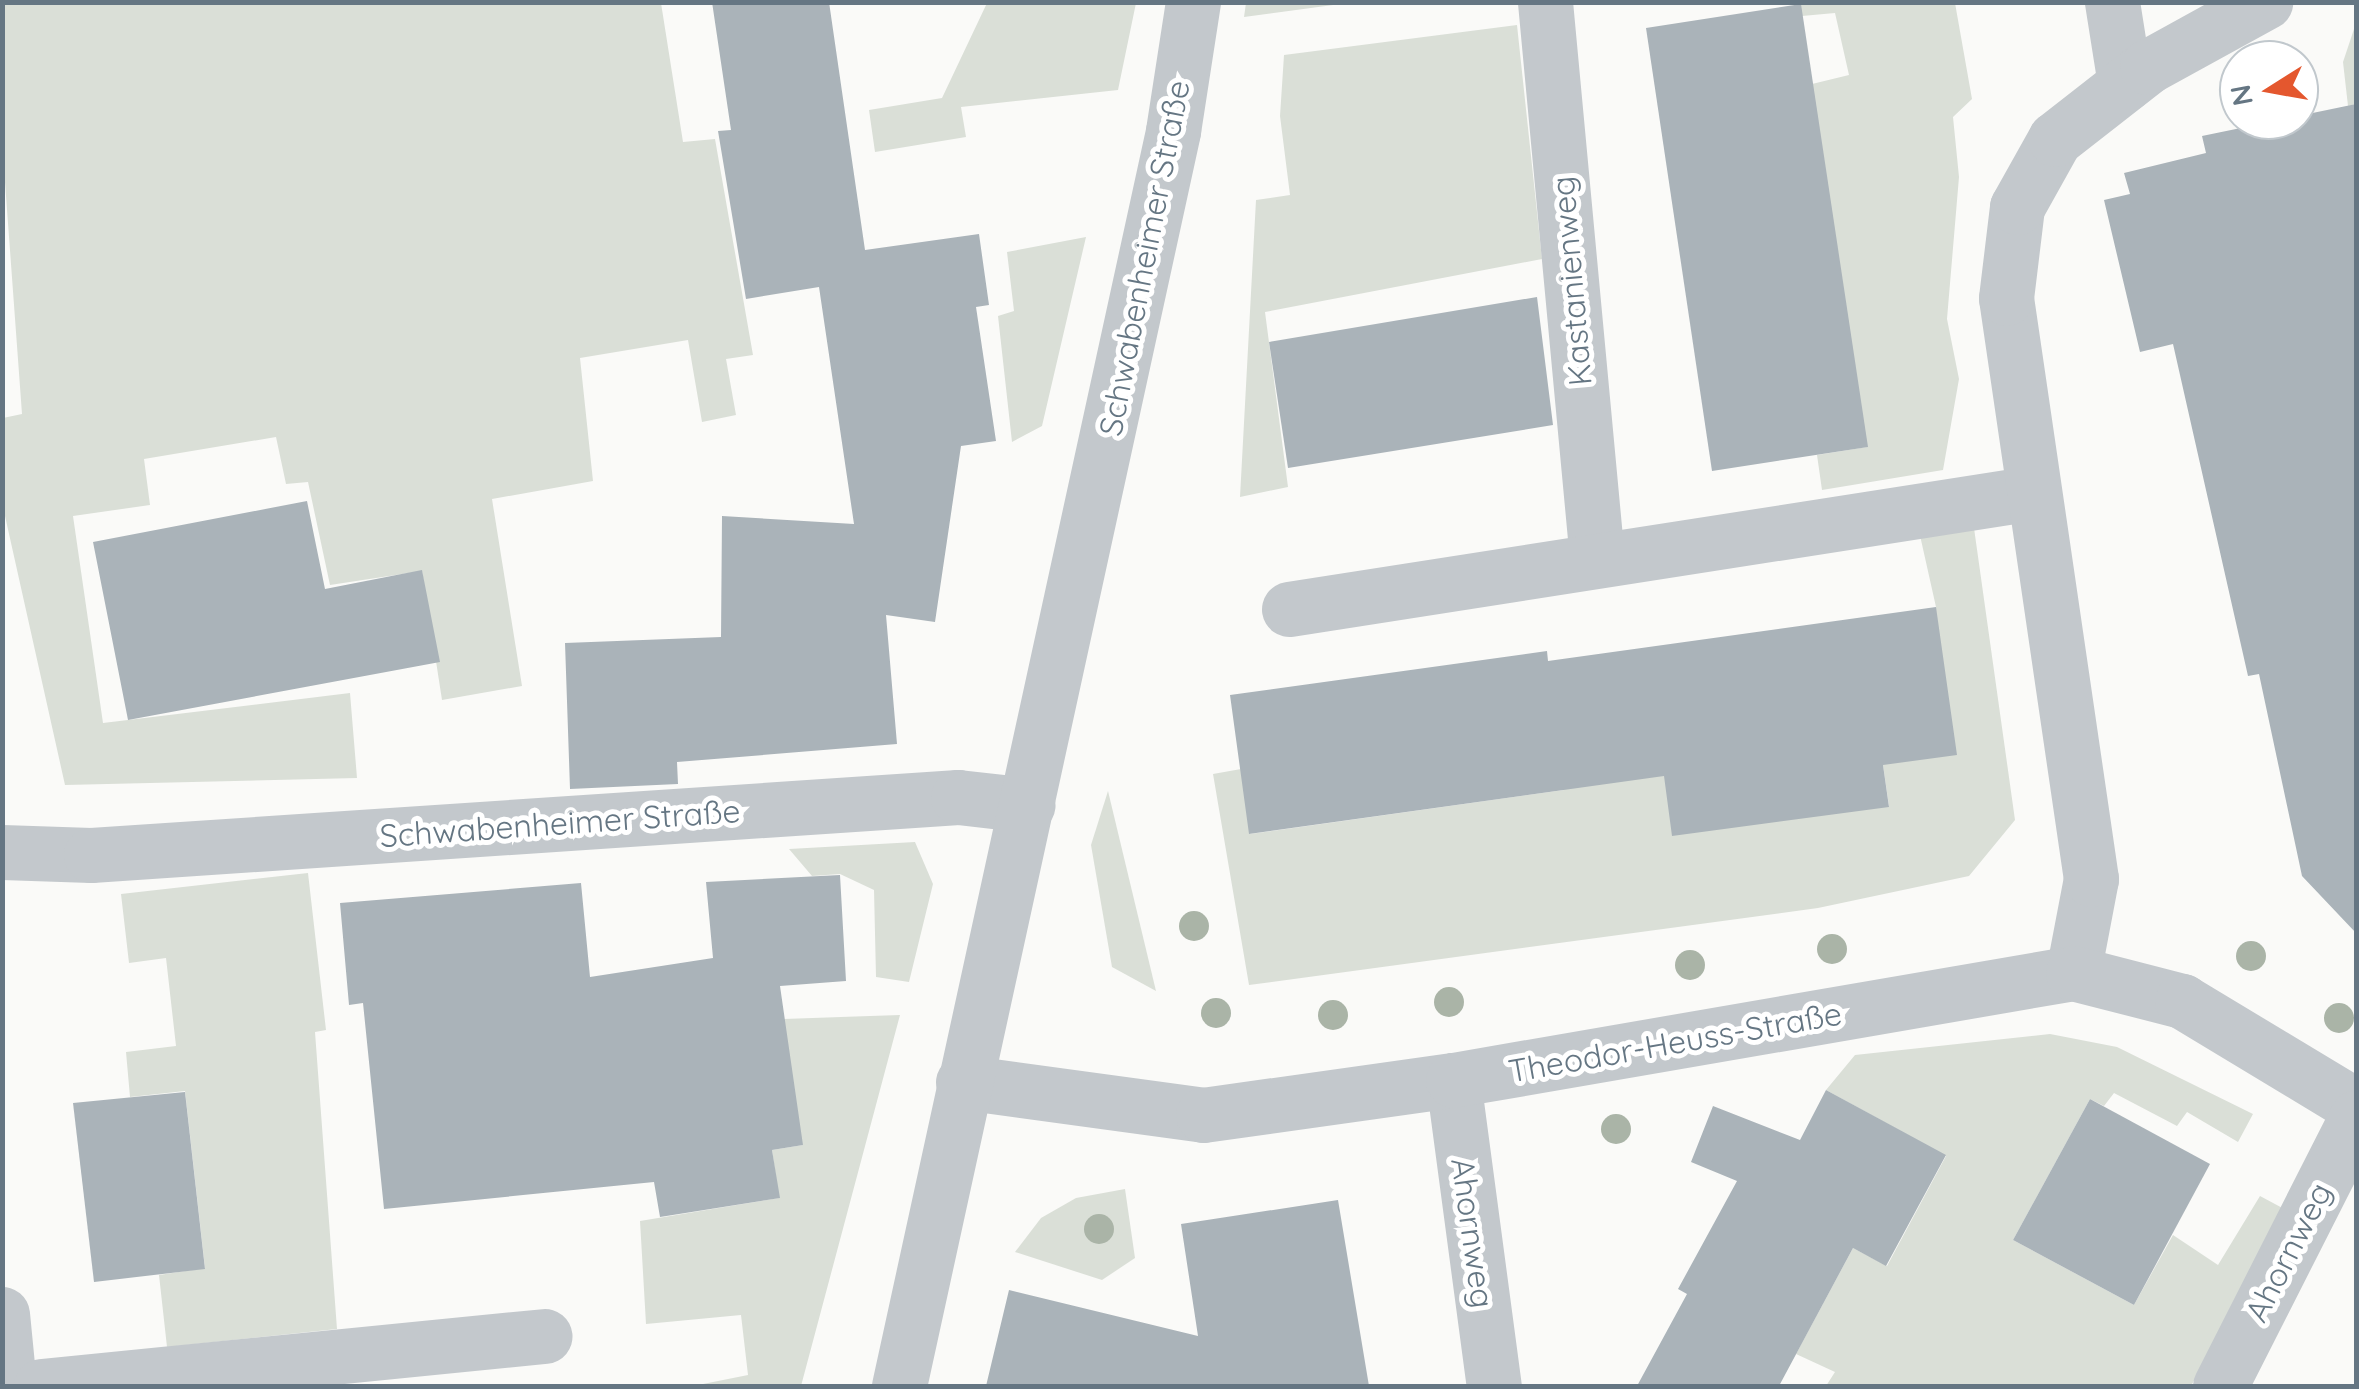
<!DOCTYPE html>
<html>
<head>
<meta charset="utf-8">
<style>
	body { margin:0 }
	#map { position:relative; width:2359px; height:1389px; overflow:hidden; background:#fafaf8; font-family:Quicksand,sans-serif }
	div>[style] { position:absolute }
	.green>* { inset:0; background:#dadfd7 }
	.building>* { inset:0; background:#aab3b9 }
	.minor>* { height:55px; margin:-27.5px; padding:0 27.5px; transform-origin:27.5px; border-radius:27.5px; background:#c3c8cc }
	.trees>* { width:30px; height:30px; margin:-15px; border-radius:50%; background:#aab4a7 }
	span { translate:-50% -50%; white-space:nowrap; text-align:center; line-height:1.15; -webkit-text-stroke:10px #fff; paint-order:stroke }
	.street-label { font-size:32px; color:#657683 }
	.frame { position:absolute; inset:0; border:5px solid #657683; pointer-events:none }
	.north { position:absolute; left:2219px; top:40px; width:100px; height:100px; box-sizing:border-box; background:#fff; border:2px solid #c1c8cd; border-radius:50%; rotate:259deg; font-size:28px; font-weight:700; line-height:40px; text-align:center; color:#657683 }
	.north::after { content:''; display:block; margin:auto; width:35px; height:45px; background:#e4572e; clip-path:polygon(50% 0,100% 100%,50% 72%,0 100%) }
</style>
</head>
<body>
<div id="map">
	<div class="green">
		<div style="clip-path:polygon(1923px 2px,1955px 3px,1972px 99px,1953px 117px,1959px 177px,1947px 319px,1959px 379px,1943px 470px,1822px 490px,1817px 455px,1867px 447px,1812px 84px,1849px 75px,1835px 13px,1802px 16px,1800px 3px)"></div>
		<div style="clip-path:polygon(2px 3px,661px 3px,683px 142px,715px 139px,753px 355px,726px 359px,736px 415px,702px 422px,688px 340px,580px 358px,593px 481px,492px 499px,522px 686px,442px 700px,422px 571px,330px 585px,308px 482px,286px 484px,276px 437px,144px 459px,150px 505px,73px 516px,103px 723px,350px 693px,357px 778px,65px 785px,3px 507px,3px 418px,22px 414px,3px 155px)"></div>
		<div style="clip-path:polygon(987px 3px,1136px 3px,1118px 90px,961px 107px,966px 137px,875px 152px,869px 110px,942px 98px)"></div>
		<div style="clip-path:polygon(1246px 3px,1246px 2px,1348px 3px,1244px 17px)"></div>
		<div style="clip-path:polygon(2356px 23px,2356px 104px,2348px 106px,2343px 62px)"></div>
		<div style="clip-path:polygon(1517px 25px,1542px 259px,1265px 312px,1288px 487px,1240px 497px,1256px 200px,1290px 195px,1280px 116px,1284px 55px)"></div>
		<div style="clip-path:polygon(1086px 237px,1042px 426px,1012px 442px,998px 316px,1014px 311px,1007px 252px)"></div>
		<div style="clip-path:polygon(1974px 528px,2015px 820px,1969px 876px,1818px 908px,1249px 985px,1213px 774px,1241px 769px,1250px 834px,1564px 790px,1559px 740px,1889px 806px,1883px 765px,1936px 607px,1919px 531px)"></div>
		<div style="clip-path:polygon(1108px 791px,1156px 991px,1112px 967px,1091px 845px)"></div>
		<div style="clip-path:polygon(915px 842px,933px 884px,909px 982px,876px 977px,874px 890px,840px 874px,812px 876px,789px 849px)"></div>
		<div style="clip-path:polygon(308px 873px,326px 1030px,315px 1032px,337px 1329px,167px 1347px,159px 1275px,205px 1268px,185px 1091px,130px 1097px,126px 1052px,176px 1046px,166px 958px,129px 963px,121px 894px)"></div>
		<div style="clip-path:polygon(900px 1015px,801px 1386px,693px 1386px,748px 1375px,741px 1315px,646px 1324px,640px 1221px,779px 1198px,772px 1150px,803px 1145px,721px 1021px)"></div>
		<div style="clip-path:polygon(2050px 1034px,2117px 1047px,2253px 1114px,2238px 1142px,2187px 1112px,2177px 1126px,2114px 1093px,2104px 1106px,2090px 1099px,2013px 1240px,2134px 1305px,2173px 1235px,2218px 1265px,2260px 1196px,2288px 1211px,2191px 1386px,1826px 1386px,1835px 1372px,1796px 1354px,1853px 1248px,1887px 1266px,1946px 1156px,1826px 1090px,1855px 1055px)"></div>
		<div style="clip-path:polygon(1125px 1189px,1135px 1258px,1102px 1280px,1015px 1252px,1041px 1218px,1076px 1198px)"></div>
	</div>
	<div class="building">
		<div style="clip-path:polygon(712px 2px,829px 2px,865px 250px,979px 234px,989px 305px,976px 307px,996px 441px,961px 446px,935px 622px,886px 615px,897px 744px,677px 762px,678px 784px,570px 789px,565px 643px,721px 637px,722px 516px,854px 524px,819px 287px,746px 299px,718px 131px,731px 130px)"></div>
		<div style="clip-path:polygon(1801px 4px,1868px 447px,1712px 471px,1646px 28px)"></div>
		<div style="clip-path:polygon(2356px 104px,2356px 933px,2302px 876px,2259px 674px,2248px 676px,2173px 344px,2140px 352px,2104px 200px,2130px 194px,2124px 173px,2206px 153px,2202px 136px)"></div>
		<div style="clip-path:polygon(1537px 297px,1553px 425px,1288px 468px,1269px 342px)"></div>
		<div style="clip-path:polygon(307px 501px,325px 589px,422px 570px,440px 662px,128px 720px,93px 542px)"></div>
		<div style="clip-path:polygon(1936px 607px,1957px 755px,1883px 765px,1889px 807px,1672px 836px,1664px 776px,1249px 834px,1230px 695px,1547px 651px,1548px 661px)"></div>
		<div style="clip-path:polygon(840px 875px,846px 981px,780px 986px,803px 1145px,772px 1150px,780px 1198px,660px 1217px,654px 1182px,384px 1209px,363px 1003px,349px 1005px,340px 903px,581px 883px,590px 977px,713px 958px,706px 882px)"></div>
		<div style="clip-path:polygon(1826px 1090px,1946px 1155px,1886px 1266px,1853px 1248px,1779px 1386px,1637px 1386px,1687px 1294px,1678px 1289px,1737px 1181px,1691px 1162px,1713px 1106px,1800px 1140px)"></div>
		<div style="clip-path:polygon(185px 1092px,205px 1269px,94px 1282px,73px 1103px)"></div>
		<div style="clip-path:polygon(2090px 1099px,2210px 1164px,2134px 1305px,2013px 1240px)"></div>
		<div style="clip-path:polygon(1338px 1200px,1369px 1386px,986px 1386px,1009px 1290px,1198px 1336px,1181px 1224px)"></div>
	</div>
	<div class="minor">
		<div style="left:1545px;top:2px;width:559px;rotate:84.67deg"></div>
		<div style="left:2112px;top:2px;width:83px;rotate:81deg"></div>
		<div style="left:1289px;top:609px;width:753px;rotate:-8.86deg"></div>
		<div style="left:2px;top:852px;width:89px;rotate:1.9deg"></div>
		<div style="left:91px;top:855px;width:869px;rotate:-3.83deg"></div>
		<div style="left:958px;top:797px;width:70px;rotate:6.5deg"></div>
		<div style="left:2073px;top:973px;width:96px;rotate:-79.2deg"></div>
		<div style="left:2091px;top:879px;width:587px;rotate:-98.32deg"></div>
		<div style="left:2006px;top:298px;width:92px;rotate:-83.1deg"></div>
		<div style="left:2017px;top:207px;width:78px;rotate:-60.8deg"></div>
		<div style="left:2055px;top:139px;width:117px;rotate:-38deg"></div>
		<div style="left:2147px;top:67px;width:135px;rotate:-28.8deg"></div>
		<div style="left:1453px;top:1080px;width:309px;rotate:82.4deg"></div>
		<div style="left:963px;top:1082px;width:242px;rotate:7.8deg"></div>
		<div style="left:1203px;top:1115px;width:252px;rotate:-8deg"></div>
		<div style="left:1453px;top:1080px;width:629px;rotate:-9.79deg"></div>
		<div style="left:2073px;top:973px;width:113px;rotate:14.4deg"></div>
		<div style="left:2182px;top:1001px;width:203px;rotate:31.1deg"></div>
		<div style="left:2px;top:1314px;width:72px;rotate:84.4deg"></div>
		<div style="left:41px;top:1386px;width:506px;rotate:-5.67deg"></div>
		<div style="left:899px;top:1386px;width:1285px;rotate:-77.68deg"></div>
		<div style="left:1173px;top:131px;width:131px;rotate:-81.2deg"></div>
		<div style="left:2220px;top:1386px;width:301px;rotate:-63.1deg"></div>
	</div>
	<div class="trees">
		<div style="left:1194px;top:926px"></div>
		<div style="left:1832px;top:949px"></div>
		<div style="left:2251px;top:956px"></div>
		<div style="left:1690px;top:965px"></div>
		<div style="left:1449px;top:1002px"></div>
		<div style="left:1216px;top:1013px"></div>
		<div style="left:1333px;top:1015px"></div>
		<div style="left:2339px;top:1018px"></div>
		<div style="left:1616px;top:1129px"></div>
		<div style="left:1099px;top:1229px"></div>
	</div>
	<div class="street-label">
		<span style="left:1144px;top:258px;rotate:-79deg">Schwabenheimer Straße</span>
		<span style="left:1571px;top:281px;rotate:-95deg">Kastanienweg</span>
		<span style="left:560px;top:823px;rotate:-4deg">Schwabenheimer Straße</span>
		<span style="left:1675px;top:1042px;rotate:-10deg">Theodor-Heuss-Straße</span>
		<span style="left:1473px;top:1233px;rotate:82deg">Ahornweg</span>
		<span style="left:2288px;top:1252px;rotate:-63deg">Ahornweg</span>
	</div>
	<div class="frame"></div>
	<div class="north">N</div>
</div>
</body>
</html>
